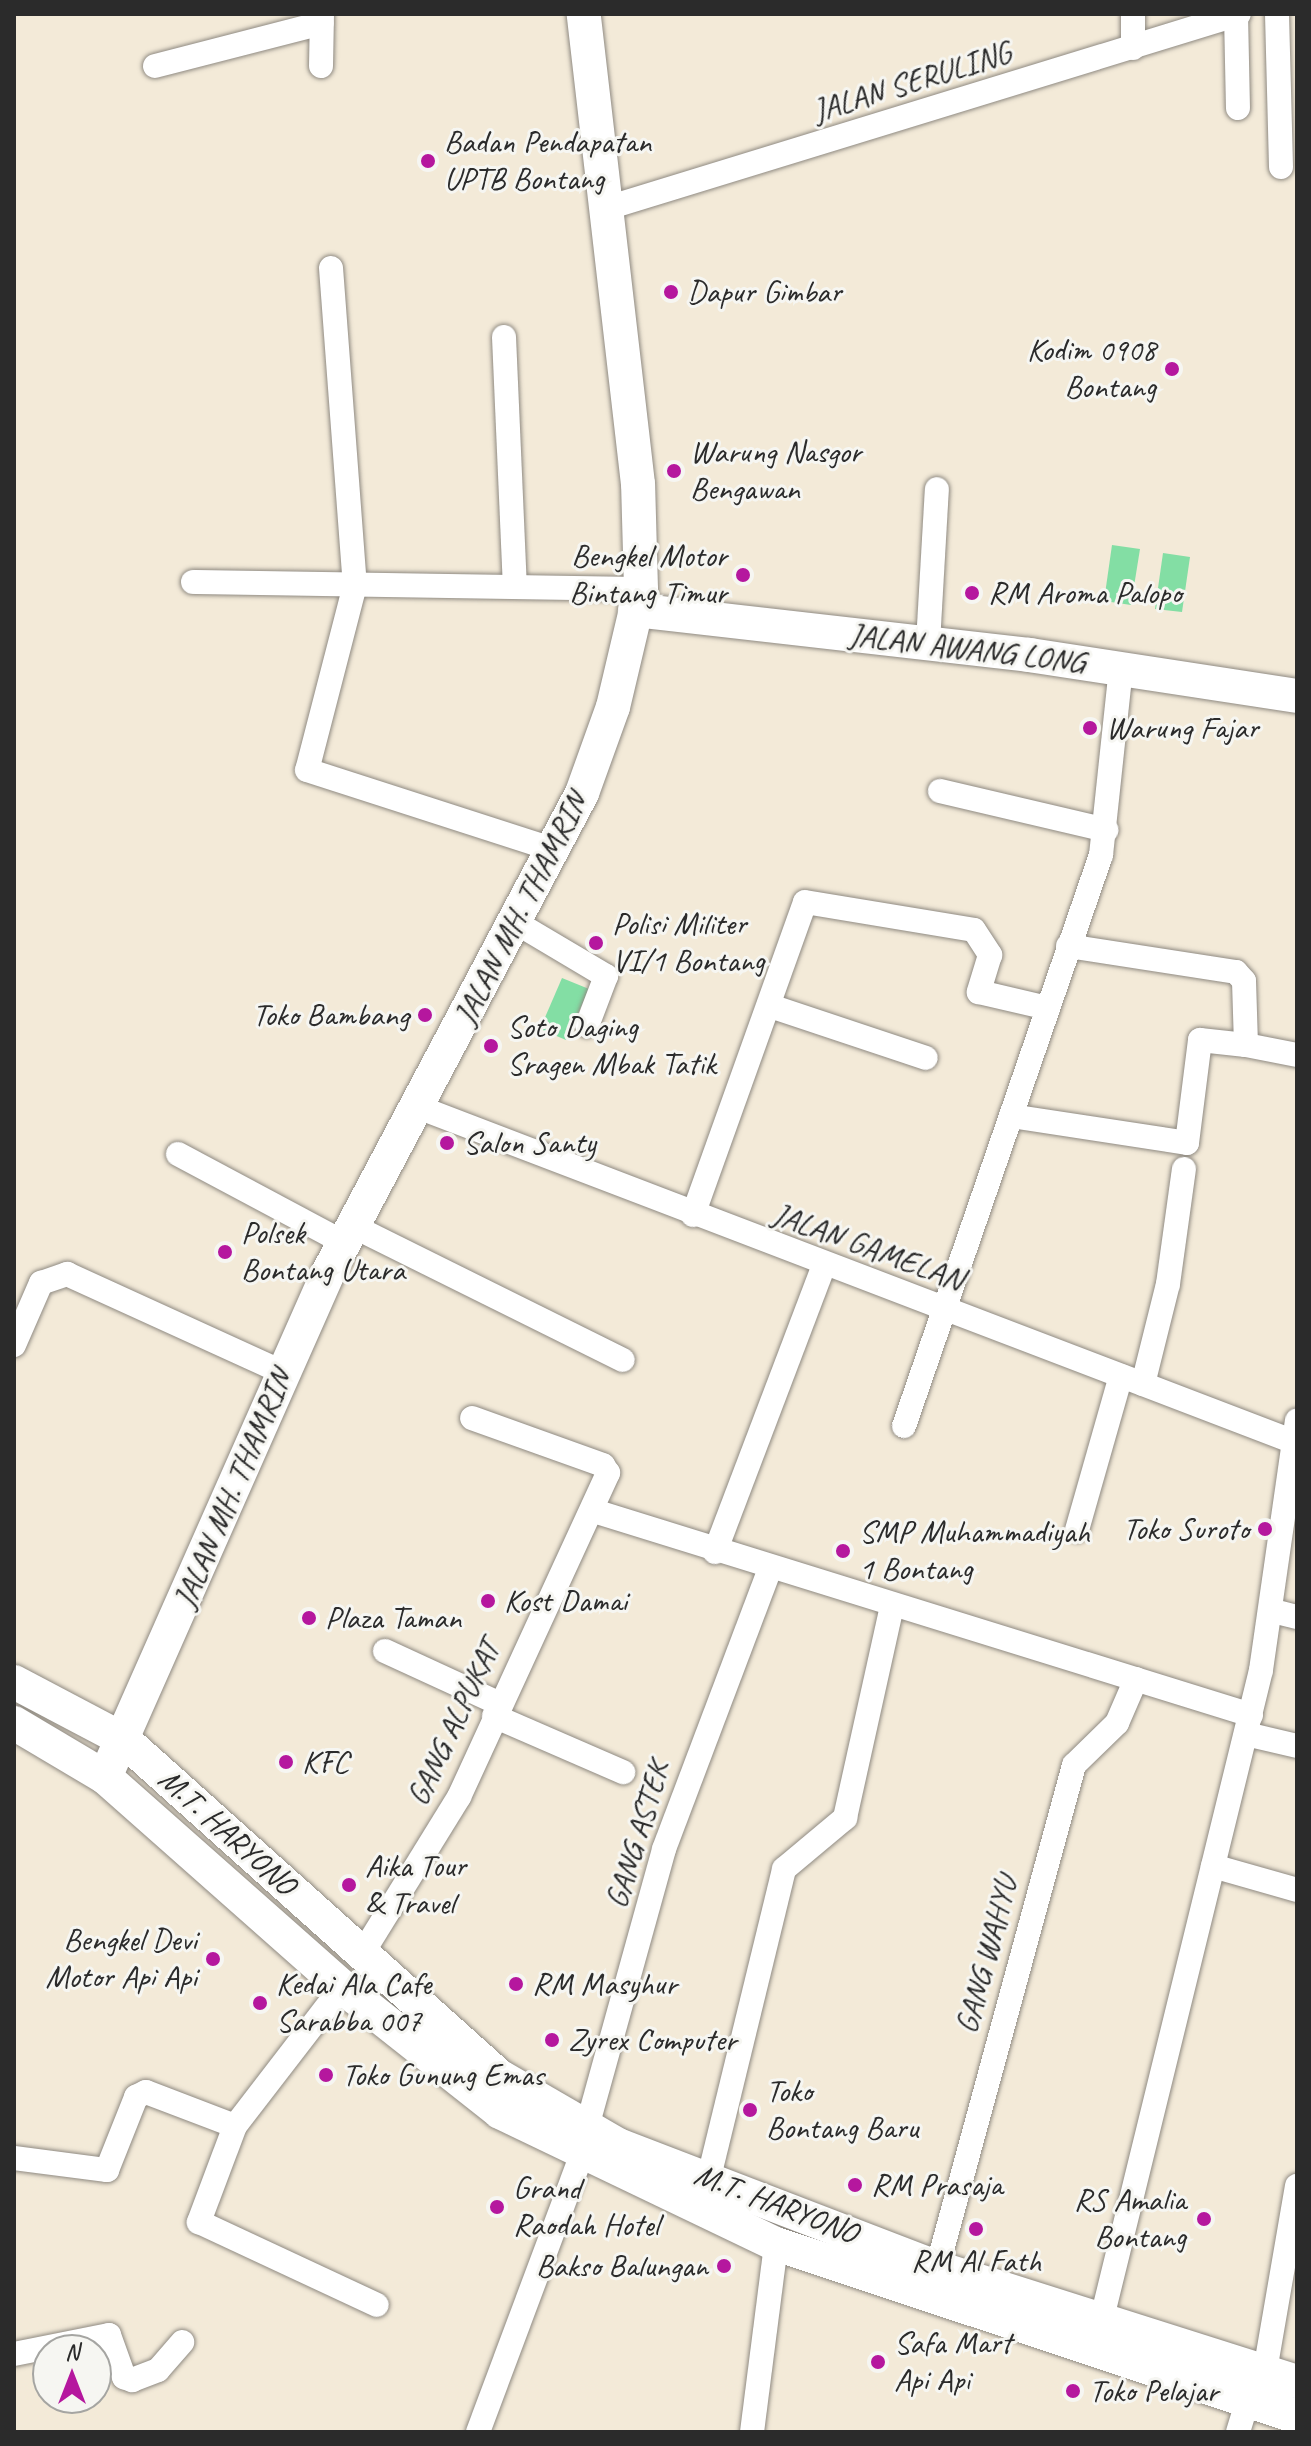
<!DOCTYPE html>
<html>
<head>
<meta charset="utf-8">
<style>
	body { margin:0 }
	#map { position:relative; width:1311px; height:2446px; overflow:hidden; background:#f3ead8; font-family:Caveat,sans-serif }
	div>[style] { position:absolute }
	.green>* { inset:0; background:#83dea4 }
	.roads { filter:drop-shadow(0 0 2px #8f8a82) drop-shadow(0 0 2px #8f8a82) }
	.street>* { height:24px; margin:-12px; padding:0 12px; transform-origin:12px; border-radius:12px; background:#fff }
	.secondary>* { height:34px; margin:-17px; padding:0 17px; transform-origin:17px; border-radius:17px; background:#fff }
	.dots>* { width:22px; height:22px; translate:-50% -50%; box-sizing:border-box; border:4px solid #f6f6f2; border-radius:50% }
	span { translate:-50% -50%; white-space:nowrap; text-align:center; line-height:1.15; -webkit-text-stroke:6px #f6f6f2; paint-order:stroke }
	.street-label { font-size:32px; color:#2b2b2b }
	.poi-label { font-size:32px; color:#2b2b2b }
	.left { translate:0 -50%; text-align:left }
	.right { translate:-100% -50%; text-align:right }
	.frame { position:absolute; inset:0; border:16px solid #2b2b2b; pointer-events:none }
	.north { position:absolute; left:32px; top:2334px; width:80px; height:80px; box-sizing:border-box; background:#f6f6f2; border:2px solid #a5a5a2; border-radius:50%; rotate:0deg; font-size:22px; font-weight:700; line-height:32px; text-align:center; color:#2b2b2b }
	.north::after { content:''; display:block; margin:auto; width:28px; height:36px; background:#b5179e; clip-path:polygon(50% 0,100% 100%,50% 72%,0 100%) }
</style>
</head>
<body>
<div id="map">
	<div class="green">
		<div style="clip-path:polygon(1112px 545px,1140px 549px,1131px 605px,1104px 601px)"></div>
		<div style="clip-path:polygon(1163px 553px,1190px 557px,1182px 612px,1155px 609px)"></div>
		<div style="clip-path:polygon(562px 978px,589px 989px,566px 1040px,540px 1029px)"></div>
	</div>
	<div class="roads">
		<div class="street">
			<div style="left:1236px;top:14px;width:94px;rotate:88.8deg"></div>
			<div style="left:1277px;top:14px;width:153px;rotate:88.5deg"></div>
			<div style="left:1133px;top:48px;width:34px;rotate:-90deg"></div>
			<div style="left:155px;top:66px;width:172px;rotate:-14.4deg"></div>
			<div style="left:321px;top:66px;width:52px;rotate:-88.9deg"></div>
			<div style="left:604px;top:209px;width:664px;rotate:-17.07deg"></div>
			<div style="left:331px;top:268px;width:318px;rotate:85.7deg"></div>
			<div style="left:355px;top:585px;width:191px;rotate:104.5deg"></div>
			<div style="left:307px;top:770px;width:257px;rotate:17.9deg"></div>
			<div style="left:504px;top:337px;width:250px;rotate:87.5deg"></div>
			<div style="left:193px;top:582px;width:448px;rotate:0.9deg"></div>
			<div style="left:928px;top:643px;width:154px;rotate:-86.7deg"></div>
			<div style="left:940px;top:791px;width:171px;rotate:13.2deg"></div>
			<div style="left:515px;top:922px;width:106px;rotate:30.7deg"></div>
			<div style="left:606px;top:976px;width:53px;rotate:110.8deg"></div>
			<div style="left:1068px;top:946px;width:170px;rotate:8.8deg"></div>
			<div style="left:1236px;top:972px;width:12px;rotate:48deg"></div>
			<div style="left:1244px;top:981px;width:64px;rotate:88.2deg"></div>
			<div style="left:1246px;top:1045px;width:52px;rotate:11.1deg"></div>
			<div style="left:770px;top:1006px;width:164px;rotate:18.4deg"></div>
			<div style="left:418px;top:1107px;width:941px;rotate:20.92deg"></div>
			<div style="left:1011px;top:1116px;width:178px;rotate:8.7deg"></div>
			<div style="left:1187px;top:1143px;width:104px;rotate:-82.8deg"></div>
			<div style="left:1200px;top:1040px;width:46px;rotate:6.2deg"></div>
			<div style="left:178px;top:1154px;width:187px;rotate:28.1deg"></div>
			<div style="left:693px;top:1215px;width:332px;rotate:-70.3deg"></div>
			<div style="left:805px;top:902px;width:171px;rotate:9.4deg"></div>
			<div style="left:974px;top:930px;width:30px;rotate:57deg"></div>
			<div style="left:990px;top:955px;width:39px;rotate:107deg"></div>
			<div style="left:979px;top:992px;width:71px;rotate:13.1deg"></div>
			<div style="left:353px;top:1226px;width:301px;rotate:26.4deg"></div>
			<div style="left:14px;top:1345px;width:68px;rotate:-66.5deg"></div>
			<div style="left:41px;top:1283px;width:28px;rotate:-19deg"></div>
			<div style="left:67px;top:1274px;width:236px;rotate:24.5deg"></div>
			<div style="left:1143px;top:1384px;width:103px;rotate:-76deg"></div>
			<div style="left:1168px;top:1284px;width:116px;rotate:-82.1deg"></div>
			<div style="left:904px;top:1426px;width:604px;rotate:-70.97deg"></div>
			<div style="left:1101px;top:855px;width:187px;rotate:-83.9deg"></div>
			<div style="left:594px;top:1511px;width:688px;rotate:17.25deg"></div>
			<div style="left:1077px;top:1530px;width:160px;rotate:-74.1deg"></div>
			<div style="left:715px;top:1552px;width:304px;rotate:-69.2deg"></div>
			<div style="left:1273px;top:1611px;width:25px;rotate:14deg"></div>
			<div style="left:385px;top:1651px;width:127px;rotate:24.7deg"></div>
			<div style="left:494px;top:1716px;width:141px;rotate:23.5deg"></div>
			<div style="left:1246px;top:1734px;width:52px;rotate:13.2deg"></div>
			<div style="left:1213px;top:1866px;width:87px;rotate:15.9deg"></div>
			<div style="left:362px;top:1954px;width:185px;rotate:-58.3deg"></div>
			<div style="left:459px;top:1797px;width:357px;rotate:-65.3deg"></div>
			<div style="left:608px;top:1473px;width:9px;rotate:-122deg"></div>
			<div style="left:603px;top:1465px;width:139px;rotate:-160.3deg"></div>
			<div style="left:235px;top:2126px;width:103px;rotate:110.6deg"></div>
			<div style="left:199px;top:2222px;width:196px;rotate:25deg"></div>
			<div style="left:587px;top:2127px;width:288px;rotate:-74.5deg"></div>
			<div style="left:664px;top:1849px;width:300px;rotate:-69.3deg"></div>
			<div style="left:14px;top:2158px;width:94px;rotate:7.4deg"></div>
			<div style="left:107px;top:2170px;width:79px;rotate:-68.3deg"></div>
			<div style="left:136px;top:2097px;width:11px;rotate:-27deg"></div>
			<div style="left:146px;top:2092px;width:95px;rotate:20.9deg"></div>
			<div style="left:235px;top:2126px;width:175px;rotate:-52.4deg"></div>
			<div style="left:709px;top:2177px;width:317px;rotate:-76.3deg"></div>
			<div style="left:784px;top:1869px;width:80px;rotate:-39.9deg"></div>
			<div style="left:845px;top:1818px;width:217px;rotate:-77.5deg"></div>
			<div style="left:933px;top:2283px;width:537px;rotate:-74.77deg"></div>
			<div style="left:1074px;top:1765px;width:60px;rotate:-44.3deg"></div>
			<div style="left:1117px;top:1723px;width:48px;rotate:-66.6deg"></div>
			<div style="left:1101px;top:2322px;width:671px;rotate:-76.21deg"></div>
			<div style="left:1261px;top:1670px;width:252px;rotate:-81.8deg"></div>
			<div style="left:14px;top:2354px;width:97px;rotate:-11.3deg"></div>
			<div style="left:109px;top:2335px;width:45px;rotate:70.3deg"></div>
			<div style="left:124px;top:2377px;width:9px;rotate:21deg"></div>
			<div style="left:132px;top:2380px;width:28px;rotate:-21deg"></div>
			<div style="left:158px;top:2370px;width:37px;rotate:-49deg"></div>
			<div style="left:1265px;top:2371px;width:188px;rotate:-80.2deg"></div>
			<div style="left:478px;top:2432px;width:295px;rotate:-69.5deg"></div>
			<div style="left:752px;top:2432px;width:190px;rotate:-82.7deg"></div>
			<div style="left:1238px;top:2432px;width:31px;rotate:-73deg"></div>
		</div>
		<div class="secondary">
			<div style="left:635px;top:610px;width:397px;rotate:6.5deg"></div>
			<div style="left:1029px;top:655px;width:271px;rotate:8.7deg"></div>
			<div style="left:14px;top:1682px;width:124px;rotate:27.8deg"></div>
			<div style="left:124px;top:1740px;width:504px;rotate:41.86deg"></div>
			<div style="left:499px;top:2076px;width:138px;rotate:30.1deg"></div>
			<div style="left:618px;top:2145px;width:343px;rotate:21deg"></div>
			<div style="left:938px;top:2268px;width:377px;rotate:17.6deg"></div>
			<div style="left:14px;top:1723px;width:106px;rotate:30.7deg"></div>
			<div style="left:105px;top:1777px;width:317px;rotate:41.5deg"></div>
			<div style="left:342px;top:1987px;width:201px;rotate:38.3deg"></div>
			<div style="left:500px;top:2112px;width:306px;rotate:25.6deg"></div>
			<div style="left:776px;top:2244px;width:549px;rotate:18.37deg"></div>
			<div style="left:105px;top:1777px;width:551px;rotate:-66.13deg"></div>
			<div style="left:328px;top:1273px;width:543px;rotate:-62.11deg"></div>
			<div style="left:582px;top:793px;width:91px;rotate:-70.2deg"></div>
			<div style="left:613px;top:707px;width:121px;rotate:-76.7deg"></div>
			<div style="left:641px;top:589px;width:105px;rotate:-91.6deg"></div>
			<div style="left:638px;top:484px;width:473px;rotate:-96.6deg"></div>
		</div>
	</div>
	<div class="dots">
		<div style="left:428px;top:161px;background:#b5179e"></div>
		<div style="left:671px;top:292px;background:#b5179e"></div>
		<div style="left:1172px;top:369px;background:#b5179e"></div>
		<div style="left:674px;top:471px;background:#b5179e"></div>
		<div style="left:743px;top:575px;background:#b5179e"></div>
		<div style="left:972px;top:593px;background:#b5179e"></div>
		<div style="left:1090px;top:728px;background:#b5179e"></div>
		<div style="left:596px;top:943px;background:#b5179e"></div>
		<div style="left:425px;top:1015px;background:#b5179e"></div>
		<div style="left:491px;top:1046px;background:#b5179e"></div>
		<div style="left:447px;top:1143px;background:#b5179e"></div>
		<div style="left:225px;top:1252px;background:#b5179e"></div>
		<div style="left:1265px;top:1529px;background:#b5179e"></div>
		<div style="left:843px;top:1551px;background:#b5179e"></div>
		<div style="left:488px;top:1601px;background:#b5179e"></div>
		<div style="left:309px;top:1618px;background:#b5179e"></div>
		<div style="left:286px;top:1762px;background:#b5179e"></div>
		<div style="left:349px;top:1885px;background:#b5179e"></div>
		<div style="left:213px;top:1959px;background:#b5179e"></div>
		<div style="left:516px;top:1984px;background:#b5179e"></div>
		<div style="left:260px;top:2003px;background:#b5179e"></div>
		<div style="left:552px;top:2040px;background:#b5179e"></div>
		<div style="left:326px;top:2075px;background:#b5179e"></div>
		<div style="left:750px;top:2110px;background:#b5179e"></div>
		<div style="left:855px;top:2185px;background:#b5179e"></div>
		<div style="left:497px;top:2207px;background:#b5179e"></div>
		<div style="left:1204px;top:2219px;background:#b5179e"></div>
		<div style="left:976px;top:2229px;background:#b5179e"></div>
		<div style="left:724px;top:2266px;background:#b5179e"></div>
		<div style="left:878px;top:2362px;background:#b5179e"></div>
		<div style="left:1073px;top:2391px;background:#b5179e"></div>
	</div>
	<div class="street-label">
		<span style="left:912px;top:82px;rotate:-17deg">JALAN SERULING</span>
		<span style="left:967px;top:649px;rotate:7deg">JALAN AWANG LONG</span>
		<span style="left:521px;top:909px;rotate:-63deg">JALAN MH. THAMRIN</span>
		<span style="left:868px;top:1247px;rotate:20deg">JALAN GAMELAN</span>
		<span style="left:233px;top:1489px;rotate:-67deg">JALAN MH. THAMRIN</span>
		<span style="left:454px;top:1723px;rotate:-65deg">GANG ALPUKAT</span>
		<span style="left:227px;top:1832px;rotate:42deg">M.T. HARYONO</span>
		<span style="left:638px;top:1835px;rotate:-73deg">GANG ASTEK</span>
		<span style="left:987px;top:1955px;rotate:-75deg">GANG WAHYU</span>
		<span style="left:776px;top:2204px;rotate:21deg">M.T. HARYONO</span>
	</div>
	<div class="poi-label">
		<span class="left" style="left:444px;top:161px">Badan Pendapatan<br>UPTB Bontang</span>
		<span class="left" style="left:687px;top:292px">Dapur Gimbar</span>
		<span class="right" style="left:1156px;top:369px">Kodim 0908<br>Bontang</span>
		<span class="left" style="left:690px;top:471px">Warung Nasgor<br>Bengawan</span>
		<span class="right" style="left:727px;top:575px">Bengkel Motor<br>Bintang Timur</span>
		<span class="left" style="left:988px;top:593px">RM Aroma Palopo</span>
		<span class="left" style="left:1106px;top:728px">Warung Fajar</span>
		<span class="left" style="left:612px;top:943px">Polisi Militer<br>VI/1 Bontang</span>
		<span class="right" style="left:409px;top:1015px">Toko Bambang</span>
		<span class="left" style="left:507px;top:1046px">Soto Daging<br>Sragen Mbak Tatik</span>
		<span class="left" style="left:463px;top:1143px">Salon Santy</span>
		<span class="left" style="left:241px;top:1252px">Polsek<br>Bontang Utara</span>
		<span class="right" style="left:1249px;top:1529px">Toko Suroto</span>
		<span class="left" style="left:859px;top:1551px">SMP Muhammadiyah<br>1 Bontang</span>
		<span class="left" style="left:504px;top:1601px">Kost Damai</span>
		<span class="left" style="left:325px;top:1618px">Plaza Taman</span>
		<span class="left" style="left:302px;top:1762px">KFC</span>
		<span class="left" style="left:365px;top:1885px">Aika Tour<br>&amp; Travel</span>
		<span class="right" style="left:197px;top:1959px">Bengkel Devi<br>Motor Api Api</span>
		<span class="left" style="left:532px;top:1984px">RM Masyhur</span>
		<span class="left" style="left:276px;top:2003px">Kedai Ala Cafe<br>Sarabba 007</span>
		<span class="left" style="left:568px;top:2040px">Zyrex Computer</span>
		<span class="left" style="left:342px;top:2075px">Toko Gunung Emas</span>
		<span class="left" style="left:766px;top:2110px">Toko<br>Bontang Baru</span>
		<span class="left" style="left:871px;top:2185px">RM Prasaja</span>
		<span class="left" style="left:513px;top:2207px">Grand<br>Raodah Hotel</span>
		<span class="right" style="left:1186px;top:2219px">RS Amalia<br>Bontang</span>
		<span style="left:976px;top:2261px">RM Al Fath</span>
		<span class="right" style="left:708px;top:2266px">Bakso Balungan</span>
		<span class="left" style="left:894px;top:2362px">Safa Mart<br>Api Api</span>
		<span class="left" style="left:1089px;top:2391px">Toko Pelajar</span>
	</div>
	<div class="frame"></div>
	<div class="north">N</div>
</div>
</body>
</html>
